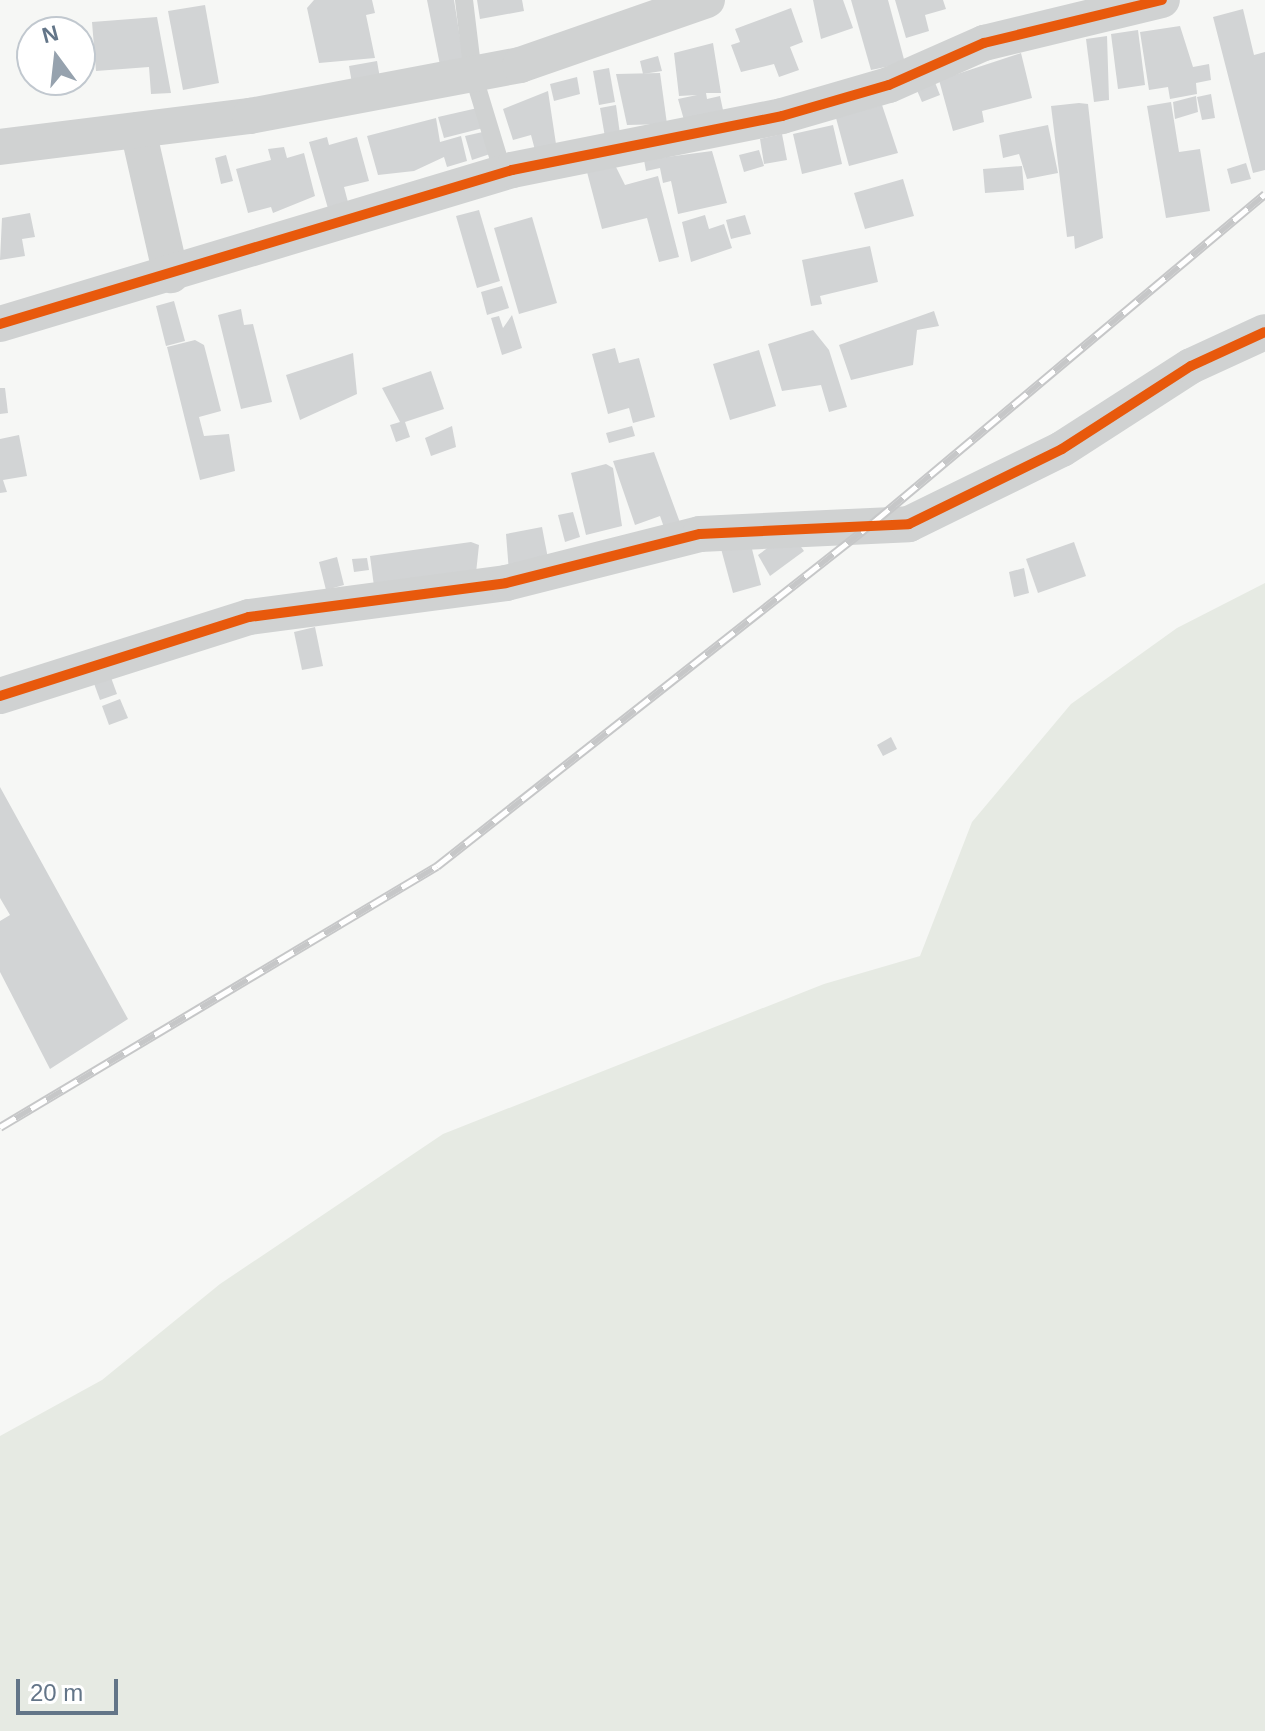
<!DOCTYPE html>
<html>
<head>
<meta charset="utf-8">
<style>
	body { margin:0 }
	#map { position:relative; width:1265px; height:1731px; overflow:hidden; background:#f6f7f5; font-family:Helvetica,sans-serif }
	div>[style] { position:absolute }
	.green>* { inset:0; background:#e6eae3 }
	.building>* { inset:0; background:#d2d4d5 }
	.lane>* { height:18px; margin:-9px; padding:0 9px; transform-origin:9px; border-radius:9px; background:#d0d2d2 }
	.street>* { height:36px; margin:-18px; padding:0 18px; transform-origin:18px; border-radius:18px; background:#d0d2d2 }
	.rail>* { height:9px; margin-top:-4.5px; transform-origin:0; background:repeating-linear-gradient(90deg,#fff 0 18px,#c6c7c8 0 36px); box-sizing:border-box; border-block:2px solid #c6c7c8 }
	.cycleway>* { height:10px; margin:-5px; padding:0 5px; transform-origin:5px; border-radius:5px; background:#e8590c }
	span { translate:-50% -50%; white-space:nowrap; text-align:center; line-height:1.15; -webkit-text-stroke:8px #fff; paint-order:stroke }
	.north { position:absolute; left:16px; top:16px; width:80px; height:80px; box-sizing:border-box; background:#fff; border:2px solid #c1c8cf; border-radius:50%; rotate:345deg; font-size:22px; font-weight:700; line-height:32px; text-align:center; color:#637588 }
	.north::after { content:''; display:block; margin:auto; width:28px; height:36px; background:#96a2ae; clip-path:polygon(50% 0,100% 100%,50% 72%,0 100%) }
	.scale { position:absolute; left:16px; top:1679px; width:102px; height:36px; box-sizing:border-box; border:4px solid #637588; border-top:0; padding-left:10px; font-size:24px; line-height:28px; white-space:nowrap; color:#637588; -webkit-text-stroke:6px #fff; paint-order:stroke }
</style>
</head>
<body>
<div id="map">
	<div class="green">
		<div style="clip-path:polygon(1265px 583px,1265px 1731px,0 1731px,0 1436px,102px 1380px,220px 1284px,443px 1134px,824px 984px,920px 956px,972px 822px,1071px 704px,1177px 628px)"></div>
	</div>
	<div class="building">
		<div style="clip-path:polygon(314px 0,372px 0,375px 13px,366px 15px,375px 58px,319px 63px,307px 8px)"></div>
		<div style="clip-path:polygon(427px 0,454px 0,466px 75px,443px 80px)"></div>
		<div style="clip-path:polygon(477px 0,522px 0,524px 11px,480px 19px)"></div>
		<div style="clip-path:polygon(813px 0,843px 0,853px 28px,821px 39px)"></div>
		<div style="clip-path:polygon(851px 0,888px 0,905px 63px,871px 70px)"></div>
		<div style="clip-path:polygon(895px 0,943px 0,946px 9px,925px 15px,929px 31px,906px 38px)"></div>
		<div style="clip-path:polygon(205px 5px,219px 83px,183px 90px,168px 11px)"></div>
		<div style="clip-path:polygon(791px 8px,803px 42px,790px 47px,799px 70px,779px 77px,774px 64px,741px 72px,731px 45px,740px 42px,735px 29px)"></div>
		<div style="clip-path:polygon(1243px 9px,1254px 55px,1265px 52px,1265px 170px,1253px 173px,1213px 17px)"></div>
		<div style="clip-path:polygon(157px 17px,171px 93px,151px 94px,149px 67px,96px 71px,92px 22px)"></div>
		<div style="clip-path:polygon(1180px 26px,1193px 67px,1209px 64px,1211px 80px,1196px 83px,1197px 94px,1170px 99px,1168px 87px,1149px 90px,1140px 32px)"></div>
		<div style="clip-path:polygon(1138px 30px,1145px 85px,1118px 89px,1111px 34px)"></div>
		<div style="clip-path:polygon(1107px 36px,1109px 100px,1094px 102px,1086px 39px)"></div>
		<div style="clip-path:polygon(713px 43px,721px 93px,706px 93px,707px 99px,720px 96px,723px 110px,684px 120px,678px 99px,697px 95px,679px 96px,674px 53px)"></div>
		<div style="clip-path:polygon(1021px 53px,1032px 98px,982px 111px,984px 122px,953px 131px,939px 80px)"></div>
		<div style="clip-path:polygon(658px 56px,662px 71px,643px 74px,640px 61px)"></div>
		<div style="clip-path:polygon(377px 61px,381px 84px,353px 89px,349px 66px)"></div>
		<div style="clip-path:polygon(609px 68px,615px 102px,599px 105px,593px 71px)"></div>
		<div style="clip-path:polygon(660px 73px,667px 124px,627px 125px,616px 74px)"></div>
		<div style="clip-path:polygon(577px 77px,580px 94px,554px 101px,550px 84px)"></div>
		<div style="clip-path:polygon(934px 80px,940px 95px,922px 102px,916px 88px)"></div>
		<div style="clip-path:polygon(548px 91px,556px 144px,535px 150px,531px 135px,513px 140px,503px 109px)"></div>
		<div style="clip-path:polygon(1211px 94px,1215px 118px,1202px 120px,1197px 97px)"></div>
		<div style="clip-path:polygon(1196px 96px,1198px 112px,1175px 119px,1173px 102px)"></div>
		<div style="clip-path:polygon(1171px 102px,1179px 152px,1200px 149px,1210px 211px,1166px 218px,1147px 106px)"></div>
		<div style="clip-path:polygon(1079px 103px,1088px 104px,1103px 238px,1075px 249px,1074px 236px,1067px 237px,1051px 106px)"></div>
		<div style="clip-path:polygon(616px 105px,620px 134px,605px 137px,600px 108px)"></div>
		<div style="clip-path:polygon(882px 105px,898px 153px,849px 166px,836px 118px)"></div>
		<div style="clip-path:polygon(482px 107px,487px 127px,444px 138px,438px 117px)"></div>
		<div style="clip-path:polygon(436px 118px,440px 142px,461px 136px,467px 161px,447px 167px,444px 157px,414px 171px,378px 175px,367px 136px)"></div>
		<div style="clip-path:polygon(833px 125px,842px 164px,802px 174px,793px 134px)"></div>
		<div style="clip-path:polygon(1048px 125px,1058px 173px,1027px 179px,1019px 154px,1003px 158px,999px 135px)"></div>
		<div style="clip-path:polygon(487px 131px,493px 153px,472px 160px,465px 136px)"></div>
		<div style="clip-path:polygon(782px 134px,787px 160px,764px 164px,760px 139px)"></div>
		<div style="clip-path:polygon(327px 137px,329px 145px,357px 137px,369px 181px,344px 187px,349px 206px,329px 212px,309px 142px)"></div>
		<div style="clip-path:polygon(284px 147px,287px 158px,304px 153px,315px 196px,273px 213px,271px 207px,248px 213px,236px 169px,271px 160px,268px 149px)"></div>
		<div style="clip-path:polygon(759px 150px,764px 166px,744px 172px,739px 155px)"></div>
		<div style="clip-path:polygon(712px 151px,727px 203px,678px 214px,671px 181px,663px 183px,660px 168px,646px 171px,644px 160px)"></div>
		<div style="clip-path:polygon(226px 155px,233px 181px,221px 184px,215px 158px)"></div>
		<div style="clip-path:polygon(1246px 163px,1251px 179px,1231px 184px,1227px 169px)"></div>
		<div style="clip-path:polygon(615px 165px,625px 185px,658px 176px,679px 257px,659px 262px,647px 218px,602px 229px,587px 172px)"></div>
		<div style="clip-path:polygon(1022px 166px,1024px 190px,985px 193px,983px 169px)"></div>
		<div style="clip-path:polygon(903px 179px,914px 216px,865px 229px,854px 193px)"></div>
		<div style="clip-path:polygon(479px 210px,500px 281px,477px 288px,456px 216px)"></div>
		<div style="clip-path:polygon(30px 213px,35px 237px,22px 239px,25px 256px,0 260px,2px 218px)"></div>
		<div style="clip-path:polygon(705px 215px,709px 229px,724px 224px,732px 248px,691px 262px,682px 222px)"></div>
		<div style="clip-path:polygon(745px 215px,751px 234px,731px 239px,726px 220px)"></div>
		<div style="clip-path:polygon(532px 217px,557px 303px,519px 314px,494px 228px)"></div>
		<div style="clip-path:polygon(870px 246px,878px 282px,820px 296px,822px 304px,811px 306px,802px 260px)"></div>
		<div style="clip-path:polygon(502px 286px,509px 308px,487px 315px,481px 292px)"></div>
		<div style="clip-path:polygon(174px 301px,185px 341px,166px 346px,156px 306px)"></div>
		<div style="clip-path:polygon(241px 309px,244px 325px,253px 324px,272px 402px,241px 409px,218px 315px)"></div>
		<div style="clip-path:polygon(934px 311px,939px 326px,917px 330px,913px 365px,851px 380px,839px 345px)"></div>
		<div style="clip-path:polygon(512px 315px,522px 348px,502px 355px,491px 318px,499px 316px,503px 328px)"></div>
		<div style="clip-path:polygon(813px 330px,829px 350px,847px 407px,829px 412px,821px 385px,782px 391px,768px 344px)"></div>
		<div style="clip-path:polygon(195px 340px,204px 345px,221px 411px,199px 417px,204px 436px,229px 434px,235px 471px,200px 480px,167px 347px)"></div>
		<div style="clip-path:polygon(615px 348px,619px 363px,639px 358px,655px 417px,633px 423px,629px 408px,608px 414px,592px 354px)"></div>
		<div style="clip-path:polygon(759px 350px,776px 406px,730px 420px,713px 364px)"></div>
		<div style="clip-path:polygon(353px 353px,357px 394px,300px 420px,286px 375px)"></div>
		<div style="clip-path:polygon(431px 371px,444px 409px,405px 422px,410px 437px,396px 442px,390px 425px,400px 422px,382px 388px)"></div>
		<div style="clip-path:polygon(0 388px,5px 388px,8px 413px,0 414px)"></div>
		<div style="clip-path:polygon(452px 426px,456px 447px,431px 456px,425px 438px)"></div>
		<div style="clip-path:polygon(632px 426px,635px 436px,609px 443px,606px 433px)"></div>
		<div style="clip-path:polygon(19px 435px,27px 476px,3px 480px,7px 492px,0 493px,0 439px)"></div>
		<div style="clip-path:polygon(654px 452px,682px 528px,666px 533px,660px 516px,635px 525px,613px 461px)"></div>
		<div style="clip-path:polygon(606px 464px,613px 468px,622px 526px,586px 535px,571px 473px)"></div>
		<div style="clip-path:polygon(573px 512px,580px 537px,565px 542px,558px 515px)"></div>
		<div style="clip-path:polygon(542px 527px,549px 564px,509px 572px,506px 534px)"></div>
		<div style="clip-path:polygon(749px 537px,761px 585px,733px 593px,720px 545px)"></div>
		<div style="clip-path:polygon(780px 539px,796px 540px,804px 551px,770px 576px,758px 555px)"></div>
		<div style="clip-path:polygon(471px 542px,479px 545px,476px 573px,375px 594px,370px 556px)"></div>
		<div style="clip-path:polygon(1074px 542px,1086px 576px,1038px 593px,1026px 559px)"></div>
		<div style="clip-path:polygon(337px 557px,344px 585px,326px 590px,319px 562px)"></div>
		<div style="clip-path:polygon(367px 558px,369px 570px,354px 572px,352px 559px)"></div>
		<div style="clip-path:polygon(1024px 568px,1029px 593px,1014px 597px,1009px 572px)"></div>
		<div style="clip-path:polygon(315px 627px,323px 666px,302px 670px,294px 632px)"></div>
		<div style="clip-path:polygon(109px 672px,117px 694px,100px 700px,92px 678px)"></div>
		<div style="clip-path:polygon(120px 699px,128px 718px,109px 725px,102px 706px)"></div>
		<div style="clip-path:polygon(891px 737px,897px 749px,883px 756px,877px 745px)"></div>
		<div style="clip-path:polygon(0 787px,128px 1019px,50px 1069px,0 972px,0 921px,10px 915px,0 898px)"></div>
	</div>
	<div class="lane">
		<div style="left:464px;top:0;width:75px;rotate:83.1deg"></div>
		<div style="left:473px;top:74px;width:103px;rotate:73.1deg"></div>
	</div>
	<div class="street">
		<div style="left:138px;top:130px;width:149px;rotate:77.2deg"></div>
		<div style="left:0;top:147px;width:252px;rotate:-7.1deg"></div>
		<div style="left:250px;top:116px;width:275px;rotate:-10.7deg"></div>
		<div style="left:520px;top:65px;width:198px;rotate:-19.2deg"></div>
		<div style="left:0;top:324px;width:535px;rotate:-16.74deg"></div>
		<div style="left:512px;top:170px;width:275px;rotate:-11.3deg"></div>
		<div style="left:782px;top:116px;width:111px;rotate:-16.2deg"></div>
		<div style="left:889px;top:85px;width:104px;rotate:-23.9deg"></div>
		<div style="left:984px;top:43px;width:183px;rotate:-13.6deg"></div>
		<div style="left:0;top:696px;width:261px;rotate:-17.6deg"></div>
		<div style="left:249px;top:617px;width:259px;rotate:-7.5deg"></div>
		<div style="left:506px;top:583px;width:200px;rotate:-14.2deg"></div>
		<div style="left:700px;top:534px;width:209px;rotate:-2.7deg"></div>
		<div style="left:909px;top:524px;width:170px;rotate:-26.1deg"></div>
		<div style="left:1062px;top:449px;width:153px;rotate:-32.8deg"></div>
		<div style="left:1191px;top:366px;width:81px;rotate:-24.7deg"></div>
	</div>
	<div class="rail">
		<div style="left:0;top:1127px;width:509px;rotate:-30.85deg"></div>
		<div style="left:437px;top:866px;width:558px;rotate:-38.23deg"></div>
		<div style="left:875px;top:521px;width:509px;rotate:-39.98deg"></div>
	</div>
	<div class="cycleway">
		<div style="left:0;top:324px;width:535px;rotate:-16.74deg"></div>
		<div style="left:512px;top:170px;width:275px;rotate:-11.3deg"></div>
		<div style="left:782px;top:116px;width:111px;rotate:-16.2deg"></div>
		<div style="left:889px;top:85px;width:104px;rotate:-23.9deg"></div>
		<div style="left:984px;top:43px;width:183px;rotate:-13.6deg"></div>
		<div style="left:0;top:696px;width:261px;rotate:-17.6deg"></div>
		<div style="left:249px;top:617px;width:259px;rotate:-7.5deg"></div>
		<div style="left:506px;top:583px;width:200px;rotate:-14.2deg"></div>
		<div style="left:700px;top:534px;width:209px;rotate:-2.7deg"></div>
		<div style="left:909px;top:524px;width:170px;rotate:-26.1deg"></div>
		<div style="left:1062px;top:449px;width:153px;rotate:-32.8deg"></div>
		<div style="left:1191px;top:366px;width:81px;rotate:-24.7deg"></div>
	</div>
	<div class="north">N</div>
	<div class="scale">20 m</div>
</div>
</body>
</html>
